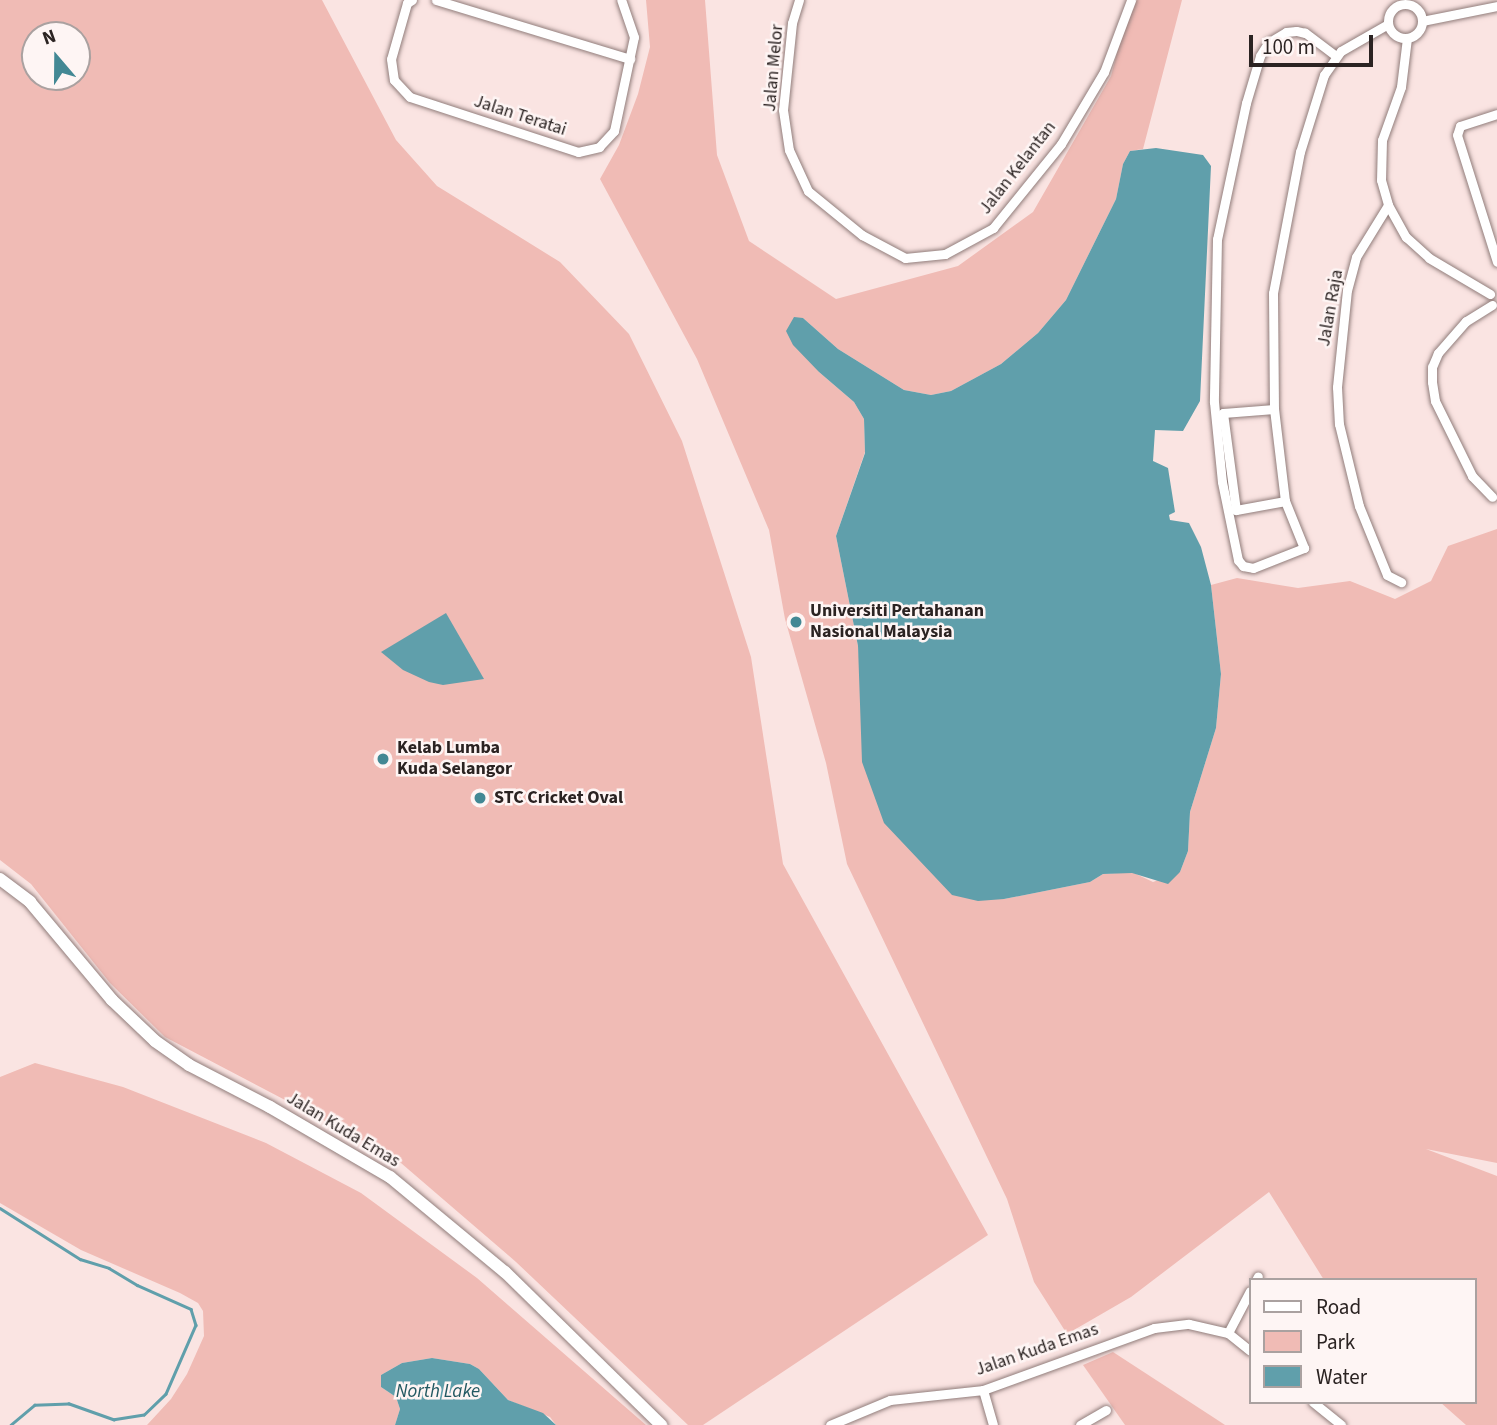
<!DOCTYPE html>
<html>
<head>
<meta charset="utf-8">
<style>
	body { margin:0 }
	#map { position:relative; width:1497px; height:1425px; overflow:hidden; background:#fae4e2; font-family:"Source Sans 3",sans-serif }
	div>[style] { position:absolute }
	.green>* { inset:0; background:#f0bbb5 }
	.water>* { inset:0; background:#609fab }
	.stream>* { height:2.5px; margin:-1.25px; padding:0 1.25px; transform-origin:1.25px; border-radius:1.25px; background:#609fab }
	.roads { filter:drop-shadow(0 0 2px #917d7b) drop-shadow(0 0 2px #917d7b) }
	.minor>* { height:9px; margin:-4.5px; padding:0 4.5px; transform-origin:4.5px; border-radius:4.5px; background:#fff }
	.minor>.ring { margin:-4.5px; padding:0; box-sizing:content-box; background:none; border:9px solid #fff; border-radius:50% }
	.tertiary>* { height:12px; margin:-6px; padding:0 6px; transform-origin:6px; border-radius:6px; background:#fff }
	.dots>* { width:19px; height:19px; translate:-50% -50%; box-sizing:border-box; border:4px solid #fef5f4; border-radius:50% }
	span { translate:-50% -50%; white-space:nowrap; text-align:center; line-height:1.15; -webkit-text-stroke:5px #fef5f4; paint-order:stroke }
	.street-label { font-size:18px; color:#2b2322 }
	.poi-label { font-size:18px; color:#2b2322; font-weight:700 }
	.left { translate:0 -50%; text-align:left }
	.water-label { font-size:19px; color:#235962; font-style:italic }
	.legend { position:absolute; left:1249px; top:1278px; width:228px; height:126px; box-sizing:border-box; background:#fef5f4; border:2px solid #aaa1a0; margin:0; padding:9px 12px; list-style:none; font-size:21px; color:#2b2322 }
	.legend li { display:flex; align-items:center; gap:14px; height:35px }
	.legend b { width:35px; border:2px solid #aaa1a0 }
	.north { position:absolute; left:21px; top:21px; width:70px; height:70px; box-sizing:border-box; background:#fef5f4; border:2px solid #aaa1a0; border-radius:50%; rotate:340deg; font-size:19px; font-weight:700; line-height:28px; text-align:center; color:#2b2322 }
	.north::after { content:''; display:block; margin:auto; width:24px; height:32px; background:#438894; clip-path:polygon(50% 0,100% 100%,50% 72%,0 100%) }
	.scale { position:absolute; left:1249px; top:35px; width:124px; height:32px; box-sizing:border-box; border:4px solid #2b2322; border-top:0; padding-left:9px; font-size:21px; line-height:24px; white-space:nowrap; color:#2b2322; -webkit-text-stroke:5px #fef5f4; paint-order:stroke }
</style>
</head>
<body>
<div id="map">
	<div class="green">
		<div style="clip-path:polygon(evenodd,0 0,322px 0,396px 140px,437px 186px,560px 262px,629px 334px,682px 441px,751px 657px,783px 864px,988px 1235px,703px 1425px,688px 1425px,516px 1262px,394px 1157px,165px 1037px,110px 983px,31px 884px,0 860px,0 0,35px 35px,77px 35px,77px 77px,35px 77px,35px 35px)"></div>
		<div style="clip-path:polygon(646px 0,705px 0,717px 155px,749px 241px,836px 299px,958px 266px,1033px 212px,1111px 76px,1131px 0,1182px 0,1143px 149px,1130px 151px,1123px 164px,1116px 199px,1066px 300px,1038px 333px,1001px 364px,951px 391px,931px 395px,904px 390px,838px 349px,803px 318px,819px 372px,854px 402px,864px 419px,865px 452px,836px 536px,858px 646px,862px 688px,1004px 899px,1090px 882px,1103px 874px,1132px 872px,1153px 882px,1180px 872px,1188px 851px,1190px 812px,1216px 728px,1221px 674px,1211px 585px,1237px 578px,1298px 588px,1350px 581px,1395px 599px,1431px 581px,1448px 546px,1497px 529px,1497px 1163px,1426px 1149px,1497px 1176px,1497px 1425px,1466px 1425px,1440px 1402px,1474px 1402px,1474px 1280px,1324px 1280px,1269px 1192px,1131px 1297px,1067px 1334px,1034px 1282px,1007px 1199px,847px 864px,826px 763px,785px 619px,769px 530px,697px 359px,600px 179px,619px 145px,638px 94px,650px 47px)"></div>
		<div style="clip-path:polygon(35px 1063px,123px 1087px,266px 1143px,361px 1193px,477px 1278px,646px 1425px,556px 1425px,550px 1417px,508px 1400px,479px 1369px,470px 1364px,432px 1358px,402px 1363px,381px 1375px,381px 1387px,396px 1397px,400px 1409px,395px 1425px,147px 1425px,171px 1399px,187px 1374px,204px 1336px,203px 1311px,198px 1303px,180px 1293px,81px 1250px,0 1203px,0 1077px)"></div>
		<div style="clip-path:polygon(1113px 1352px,1219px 1421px,1225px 1425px,1125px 1425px,1083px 1365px)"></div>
	</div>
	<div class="water">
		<div style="clip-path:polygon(1156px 148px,1203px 155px,1211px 166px,1200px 401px,1183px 431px,1155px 430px,1153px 461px,1168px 468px,1175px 512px,1169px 515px,1170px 520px,1189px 523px,1201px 547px,1211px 585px,1221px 674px,1216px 728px,1190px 812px,1188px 851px,1180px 872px,1168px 884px,1132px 873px,1103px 874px,1090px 882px,1004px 899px,978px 901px,952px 895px,884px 823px,862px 762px,858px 646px,836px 536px,865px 453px,864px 419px,854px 402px,819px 372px,793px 345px,786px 331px,794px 317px,803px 318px,838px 349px,904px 390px,931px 395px,951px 391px,1001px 364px,1038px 333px,1066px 300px,1116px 199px,1123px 164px,1130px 151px)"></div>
		<div style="clip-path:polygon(446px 613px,484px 679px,443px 685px,429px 682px,403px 670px,381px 652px)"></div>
		<div style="clip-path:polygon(432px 1358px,470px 1364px,479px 1369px,508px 1400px,543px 1413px,556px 1425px,395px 1425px,400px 1409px,396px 1397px,381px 1387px,381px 1375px,402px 1363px)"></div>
	</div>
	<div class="stream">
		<div style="left:0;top:1208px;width:95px;rotate:32.5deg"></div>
		<div style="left:80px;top:1259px;width:30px;rotate:17deg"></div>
		<div style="left:109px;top:1268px;width:33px;rotate:31deg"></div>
		<div style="left:137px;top:1285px;width:59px;rotate:24deg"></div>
		<div style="left:191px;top:1309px;width:17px;rotate:73deg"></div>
		<div style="left:196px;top:1325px;width:75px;rotate:113.5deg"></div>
		<div style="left:166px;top:1394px;width:30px;rotate:136deg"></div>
		<div style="left:144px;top:1415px;width:30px;rotate:171deg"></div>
		<div style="left:114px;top:1420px;width:48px;rotate:-160.4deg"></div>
		<div style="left:69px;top:1404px;width:34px;rotate:178deg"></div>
		<div style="left:35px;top:1405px;width:31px;rotate:140deg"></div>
	</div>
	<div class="roads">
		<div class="minor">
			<div style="left:412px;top:0;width:6px;rotate:149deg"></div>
			<div style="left:407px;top:3px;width:58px;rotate:105.9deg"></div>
			<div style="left:391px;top:59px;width:21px;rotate:82deg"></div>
			<div style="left:394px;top:80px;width:23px;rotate:47deg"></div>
			<div style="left:410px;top:97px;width:177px;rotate:18.1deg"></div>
			<div style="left:578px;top:152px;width:22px;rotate:-13deg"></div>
			<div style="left:599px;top:147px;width:22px;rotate:-47deg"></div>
			<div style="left:614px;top:131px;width:96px;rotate:-78deg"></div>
			<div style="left:634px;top:37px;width:39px;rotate:-109deg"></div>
			<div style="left:436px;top:0;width:203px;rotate:16.9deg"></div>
			<div style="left:799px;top:0;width:24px;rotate:107deg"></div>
			<div style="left:792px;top:23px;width:87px;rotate:95.9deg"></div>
			<div style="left:783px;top:110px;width:40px;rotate:81.5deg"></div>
			<div style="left:789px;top:150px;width:45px;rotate:65.1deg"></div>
			<div style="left:808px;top:191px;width:70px;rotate:39.2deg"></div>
			<div style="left:862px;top:235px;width:49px;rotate:28.1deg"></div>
			<div style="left:905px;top:258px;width:40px;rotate:-5.7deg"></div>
			<div style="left:945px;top:254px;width:55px;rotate:-28.4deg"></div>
			<div style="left:993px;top:228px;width:108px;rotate:-51deg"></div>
			<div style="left:1061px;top:144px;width:84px;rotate:-59.2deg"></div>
			<div style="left:1104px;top:72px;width:77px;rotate:-69.4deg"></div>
			<div class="ring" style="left:1388px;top:4px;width:25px;height:25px"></div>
			<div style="left:1422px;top:21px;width:76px;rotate:-11.3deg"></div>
			<div style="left:1407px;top:38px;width:49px;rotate:97deg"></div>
			<div style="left:1401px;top:87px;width:56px;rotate:109.7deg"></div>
			<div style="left:1382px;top:140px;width:40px;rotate:91.4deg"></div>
			<div style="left:1381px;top:180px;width:26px;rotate:74deg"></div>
			<div style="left:1388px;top:205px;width:37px;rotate:61deg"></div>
			<div style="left:1406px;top:237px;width:31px;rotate:42deg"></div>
			<div style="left:1429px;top:258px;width:71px;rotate:30.5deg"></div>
			<div style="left:1336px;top:56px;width:39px;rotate:-143deg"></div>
			<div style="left:1305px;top:33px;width:9px;rotate:-167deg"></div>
			<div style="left:1296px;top:31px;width:10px;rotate:174deg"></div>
			<div style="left:1286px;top:32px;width:21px;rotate:149deg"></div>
			<div style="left:1268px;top:43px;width:15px;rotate:122deg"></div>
			<div style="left:1260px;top:56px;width:49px;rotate:106.6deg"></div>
			<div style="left:1246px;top:103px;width:139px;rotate:102deg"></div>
			<div style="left:1217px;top:239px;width:163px;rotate:91.1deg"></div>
			<div style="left:1214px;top:402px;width:80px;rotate:84.3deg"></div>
			<div style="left:1222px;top:482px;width:80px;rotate:78.4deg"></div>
			<div style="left:1238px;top:560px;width:8px;rotate:50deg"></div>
			<div style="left:1243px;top:566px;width:10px;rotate:11deg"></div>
			<div style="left:1253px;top:568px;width:55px;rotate:-21.4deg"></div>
			<div style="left:1304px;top:548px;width:51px;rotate:-112deg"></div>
			<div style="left:1285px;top:501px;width:93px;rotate:-96.8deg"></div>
			<div style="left:1274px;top:409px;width:116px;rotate:-90.5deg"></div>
			<div style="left:1273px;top:293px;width:144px;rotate:-79.2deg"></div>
			<div style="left:1300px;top:152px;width:81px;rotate:-72.7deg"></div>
			<div style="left:1324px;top:75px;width:29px;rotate:-55deg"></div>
			<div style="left:1341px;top:51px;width:54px;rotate:-29.9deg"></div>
			<div style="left:1497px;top:114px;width:39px;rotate:162deg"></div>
			<div style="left:1460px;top:126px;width:9px;rotate:108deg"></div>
			<div style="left:1457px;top:135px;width:133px;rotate:72.5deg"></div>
			<div style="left:1388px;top:205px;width:61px;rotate:121.6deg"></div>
			<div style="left:1356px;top:257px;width:34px;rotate:105deg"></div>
			<div style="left:1347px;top:290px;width:98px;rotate:95.9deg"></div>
			<div style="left:1337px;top:387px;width:37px;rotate:87deg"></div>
			<div style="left:1339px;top:424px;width:84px;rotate:76.3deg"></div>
			<div style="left:1359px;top:506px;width:74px;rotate:67.9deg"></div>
			<div style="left:1387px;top:575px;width:16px;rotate:27deg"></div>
			<div style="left:1492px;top:305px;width:31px;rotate:148deg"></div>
			<div style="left:1466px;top:321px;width:43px;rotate:131.2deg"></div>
			<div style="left:1438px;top:353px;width:15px;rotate:113deg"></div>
			<div style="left:1432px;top:367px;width:15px;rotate:90deg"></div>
			<div style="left:1432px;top:382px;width:19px;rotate:81deg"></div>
			<div style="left:1435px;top:401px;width:84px;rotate:63.7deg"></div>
			<div style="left:1472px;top:476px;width:29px;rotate:46deg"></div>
			<div style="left:1274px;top:409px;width:51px;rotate:175.5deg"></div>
			<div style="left:1223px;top:413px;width:98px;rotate:82.4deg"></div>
			<div style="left:1236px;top:510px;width:50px;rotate:-10.4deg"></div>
			<div style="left:1256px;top:1280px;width:4px;rotate:-63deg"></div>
			<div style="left:1228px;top:1333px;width:47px;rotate:-62.4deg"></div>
			<div style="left:983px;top:1390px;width:36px;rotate:74deg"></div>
			<div style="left:1313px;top:1402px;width:36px;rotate:39deg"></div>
			<div style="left:830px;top:1425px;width:65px;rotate:-22.6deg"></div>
			<div style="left:890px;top:1400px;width:94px;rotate:-6.1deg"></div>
			<div style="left:983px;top:1390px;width:182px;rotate:-19.9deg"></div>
			<div style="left:1154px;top:1328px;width:35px;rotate:-7deg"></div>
			<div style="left:1189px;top:1324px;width:40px;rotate:13deg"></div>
			<div style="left:1228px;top:1333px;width:28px;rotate:39deg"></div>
			<div style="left:1080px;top:1425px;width:30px;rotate:-30deg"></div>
		</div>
		<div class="tertiary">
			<div style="left:0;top:879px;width:38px;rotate:37deg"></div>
			<div style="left:30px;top:902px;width:128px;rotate:50.1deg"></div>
			<div style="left:112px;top:1000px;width:59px;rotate:43.6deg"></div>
			<div style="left:155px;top:1041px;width:42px;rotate:35.2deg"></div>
			<div style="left:189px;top:1065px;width:91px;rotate:27.4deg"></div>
			<div style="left:270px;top:1107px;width:139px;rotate:30.3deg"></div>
			<div style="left:390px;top:1177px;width:149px;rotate:39.6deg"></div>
			<div style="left:505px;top:1272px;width:219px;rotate:44.4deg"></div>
		</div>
	</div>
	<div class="dots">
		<div style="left:796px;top:622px;background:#438894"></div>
		<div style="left:383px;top:759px;background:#438894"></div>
		<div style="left:480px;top:798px;background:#438894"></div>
	</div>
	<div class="street-label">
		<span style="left:774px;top:68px;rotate:-85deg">Jalan Melor</span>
		<span style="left:520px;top:116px;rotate:18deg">Jalan Teratai</span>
		<span style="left:1018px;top:168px;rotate:-52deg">Jalan Kelantan</span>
		<span style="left:1331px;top:308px;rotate:-80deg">Jalan Raja</span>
		<span style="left:343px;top:1130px;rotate:31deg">Jalan Kuda Emas</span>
		<span style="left:1037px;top:1350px;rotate:-19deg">Jalan Kuda Emas</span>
	</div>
	<div class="poi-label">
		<span class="left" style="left:810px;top:622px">Universiti Pertahanan<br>Nasional Malaysia</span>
		<span class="left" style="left:397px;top:759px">Kelab Lumba<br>Kuda Selangor</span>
		<span class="left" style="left:494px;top:798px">STC Cricket Oval</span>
	</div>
	<div class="water-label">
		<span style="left:438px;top:1392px">North Lake</span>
	</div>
	<ul class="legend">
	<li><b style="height:9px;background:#fff"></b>Road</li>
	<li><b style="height:19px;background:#f0bbb5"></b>Park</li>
	<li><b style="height:19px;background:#609fab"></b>Water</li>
	</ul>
	<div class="north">N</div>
	<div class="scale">100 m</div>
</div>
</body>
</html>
